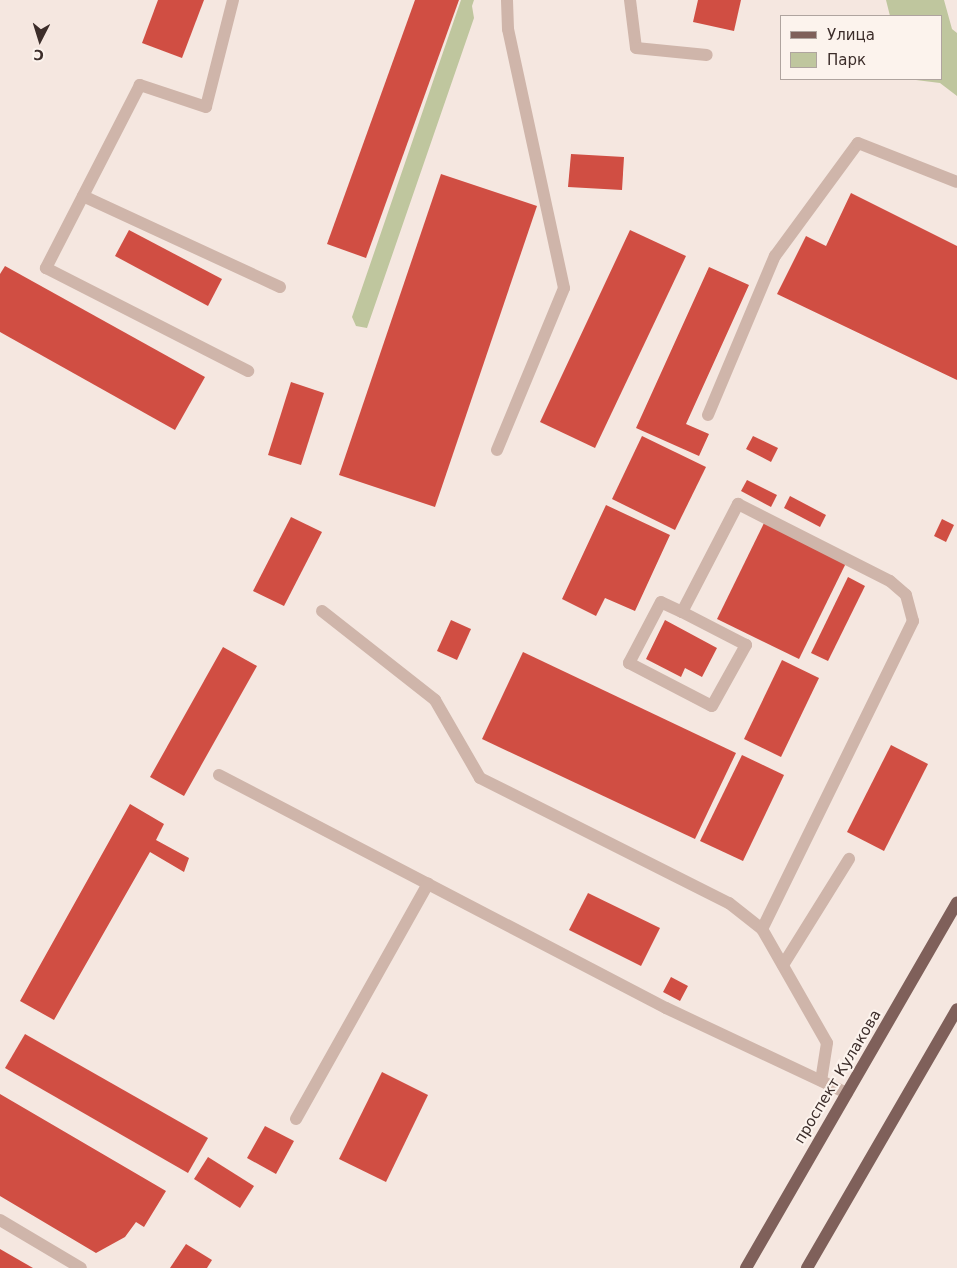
<!DOCTYPE html>
<html>
<head>
<meta charset="utf-8">
<style>
	body { margin:0 }
	#map { position:relative; width:957px; height:1268px; overflow:hidden; background:#f5e7e0; font-family:"DejaVu Sans",sans-serif }
	div>[style] { position:absolute }
	.green>* { inset:0; background:#bfc69e }
	.building>* { inset:0; background:#d04e43 }
	.lane>* { height:12px; margin:-6px; padding:0 6px; transform-origin:6px; border-radius:6px; background:#cfb5aa }
	.primary>* { height:12px; margin:-6px; padding:0 6px; transform-origin:6px; border-radius:6px; background:#7f605a }
	span { translate:-50% -50%; white-space:nowrap; text-align:center; line-height:1.15; -webkit-text-stroke:4px #fcf3ed; paint-order:stroke }
	.street-label { font-size:15px; color:#3c2d2a }
	.legend { position:absolute; left:780px; top:15px; width:162px; height:65px; box-sizing:border-box; background:#fcf3ed; border:1px solid #afa49f; margin:0; padding:6px 9px; list-style:none; font-size:15px; color:#3c2d2a }
	.legend li { display:flex; align-items:center; gap:10px; height:25px }
	.legend b { width:25px; border:1px solid #afa49f }
	.north { position:absolute; left:15px; top:15px; width:50px; height:50px; -webkit-text-stroke:4px #fcf3ed; paint-order:stroke; rotate:185deg; font-size:14px; font-weight:700; line-height:20px; text-align:center; color:#3c2d2a }
	.north::after { content:''; display:block; margin:auto; width:18px; height:22px; background:#3c2d2a; clip-path:polygon(50% 0,100% 100%,50% 72%,0 100%) }
</style>
</head>
<body>
<div id="map">
	<div class="green">
		<div style="clip-path:polygon(461px 0,474px 0,472px 6px,474px 18px,367px 328px,356px 326px,352px 317px)"></div>
		<div style="clip-path:polygon(886px 0,944px 0,952px 29px,957px 33px,957px 96px,940px 83px,908px 79px,941px 79px,941px 16px,890px 16px)"></div>
	</div>
	<div class="building">
		<div style="clip-path:polygon(158px 0,204px 0,182px 58px,142px 43px)"></div>
		<div style="clip-path:polygon(415px 0,459px 0,366px 258px,327px 244px)"></div>
		<div style="clip-path:polygon(698px 0,741px 0,734px 31px,693px 22px)"></div>
		<div style="clip-path:polygon(571px 154px,624px 157px,622px 190px,568px 187px)"></div>
		<div style="clip-path:polygon(441px 174px,537px 206px,435px 507px,339px 475px)"></div>
		<div style="clip-path:polygon(851px 193px,957px 246px,957px 380px,777px 294px,806px 236px,826px 246px)"></div>
		<div style="clip-path:polygon(129px 230px,222px 279px,208px 306px,115px 256px)"></div>
		<div style="clip-path:polygon(630px 230px,686px 256px,595px 448px,540px 422px)"></div>
		<div style="clip-path:polygon(5px 266px,205px 377px,175px 430px,0 332px,0 274px)"></div>
		<div style="clip-path:polygon(709px 267px,749px 285px,686px 424px,709px 434px,699px 456px,636px 428px)"></div>
		<div style="clip-path:polygon(291px 382px,324px 393px,301px 465px,268px 455px)"></div>
		<div style="clip-path:polygon(642px 436px,706px 467px,675px 530px,612px 499px)"></div>
		<div style="clip-path:polygon(753px 436px,778px 448px,771px 462px,746px 449px)"></div>
		<div style="clip-path:polygon(747px 480px,777px 495px,771px 507px,741px 491px)"></div>
		<div style="clip-path:polygon(790px 496px,826px 515px,820px 527px,784px 508px)"></div>
		<div style="clip-path:polygon(606px 505px,670px 535px,635px 611px,605px 598px,596px 616px,562px 599px)"></div>
		<div style="clip-path:polygon(291px 517px,322px 532px,284px 606px,253px 591px)"></div>
		<div style="clip-path:polygon(942px 519px,954px 525px,946px 542px,934px 536px)"></div>
		<div style="clip-path:polygon(764px 523px,846px 563px,799px 659px,717px 619px)"></div>
		<div style="clip-path:polygon(848px 577px,865px 586px,828px 661px,811px 653px)"></div>
		<div style="clip-path:polygon(451px 620px,471px 629px,457px 660px,437px 651px)"></div>
		<div style="clip-path:polygon(665px 620px,717px 648px,702px 677px,685px 668px,681px 677px,646px 659px)"></div>
		<div style="clip-path:polygon(223px 647px,257px 666px,184px 796px,150px 777px)"></div>
		<div style="clip-path:polygon(523px 652px,736px 753px,695px 839px,482px 739px)"></div>
		<div style="clip-path:polygon(782px 660px,819px 678px,781px 757px,744px 739px)"></div>
		<div style="clip-path:polygon(891px 745px,928px 764px,884px 851px,847px 832px)"></div>
		<div style="clip-path:polygon(742px 755px,784px 775px,743px 861px,700px 841px)"></div>
		<div style="clip-path:polygon(130px 804px,164px 824px,156px 840px,189px 858px,184px 872px,150px 852px,54px 1020px,20px 1001px)"></div>
		<div style="clip-path:polygon(588px 893px,660px 928px,641px 966px,569px 930px)"></div>
		<div style="clip-path:polygon(671px 977px,688px 986px,680px 1001px,663px 992px)"></div>
		<div style="clip-path:polygon(25px 1034px,208px 1138px,188px 1173px,5px 1068px)"></div>
		<div style="clip-path:polygon(382px 1072px,428px 1095px,386px 1182px,339px 1159px)"></div>
		<div style="clip-path:polygon(0 1094px,166px 1191px,144px 1227px,136px 1222px,125px 1237px,96px 1253px,0 1196px)"></div>
		<div style="clip-path:polygon(265px 1126px,294px 1141px,276px 1174px,247px 1158px)"></div>
		<div style="clip-path:polygon(208px 1157px,254px 1186px,240px 1208px,194px 1179px)"></div>
		<div style="clip-path:polygon(186px 1244px,212px 1260px,207px 1268px,170px 1268px)"></div>
		<div style="clip-path:polygon(0 1249px,33px 1268px,0 1268px)"></div>
	</div>
	<div class="lane">
		<div style="left:233px;top:0;width:110px;rotate:104.2deg"></div>
		<div style="left:206px;top:107px;width:70px;rotate:-161.6deg"></div>
		<div style="left:140px;top:85px;width:206px;rotate:117.2deg"></div>
		<div style="left:46px;top:268px;width:227px;rotate:27deg"></div>
		<div style="left:630px;top:0;width:48px;rotate:82.9deg"></div>
		<div style="left:636px;top:48px;width:71px;rotate:5.6deg"></div>
		<div style="left:83px;top:196px;width:217px;rotate:24.8deg"></div>
		<div style="left:708px;top:415px;width:173px;rotate:-67.2deg"></div>
		<div style="left:775px;top:256px;width:140px;rotate:-53.7deg"></div>
		<div style="left:858px;top:143px;width:106px;rotate:21.5deg"></div>
		<div style="left:497px;top:450px;width:175px;rotate:-67.5deg"></div>
		<div style="left:564px;top:288px;width:265px;rotate:-102.2deg"></div>
		<div style="left:508px;top:29px;width:29px;rotate:-92deg"></div>
		<div style="left:322px;top:611px;width:144px;rotate:38.2deg"></div>
		<div style="left:435px;top:700px;width:90px;rotate:60deg"></div>
		<div style="left:480px;top:778px;width:279px;rotate:26.7deg"></div>
		<div style="left:729px;top:903px;width:42px;rotate:38.2deg"></div>
		<div style="left:762px;top:929px;width:131px;rotate:60.3deg"></div>
		<div style="left:827px;top:1043px;width:38px;rotate:99deg"></div>
		<div style="left:682px;top:612px;width:23px;rotate:-155deg"></div>
		<div style="left:661px;top:602px;width:69px;rotate:117.7deg"></div>
		<div style="left:629px;top:663px;width:93px;rotate:27.4deg"></div>
		<div style="left:712px;top:706px;width:70px;rotate:-60.9deg"></div>
		<div style="left:746px;top:645px;width:72px;rotate:-152.7deg"></div>
		<div style="left:682px;top:612px;width:122px;rotate:-62.6deg"></div>
		<div style="left:738px;top:504px;width:170px;rotate:26.9deg"></div>
		<div style="left:890px;top:581px;width:21px;rotate:41deg"></div>
		<div style="left:906px;top:595px;width:27px;rotate:75deg"></div>
		<div style="left:913px;top:621px;width:343px;rotate:116.1deg"></div>
		<div style="left:219px;top:775px;width:504px;rotate:27.53deg"></div>
		<div style="left:666px;top:1008px;width:200px;rotate:25.2deg"></div>
		<div style="left:783px;top:965px;width:125px;rotate:-58.1deg"></div>
		<div style="left:296px;top:1119px;width:270px;rotate:-60.7deg"></div>
		<div style="left:0;top:1220px;width:94px;rotate:30.7deg"></div>
	</div>
	<div class="primary">
		<div style="left:746px;top:1268px;width:422px;rotate:-60deg"></div>
		<div style="left:807px;top:1268px;width:299px;rotate:-59.9deg"></div>
	</div>
	<div class="street-label">
		<span style="left:838px;top:1077px;rotate:-59deg">проспект Кулакова</span>
	</div>
	<ul class="legend">
	<li><b style="height:6px;background:#7f605a"></b>Улица</li>
	<li><b style="height:14px;background:#bfc69e"></b>Парк</li>
	</ul>
	<div class="north">С</div>
</div>
</body>
</html>
